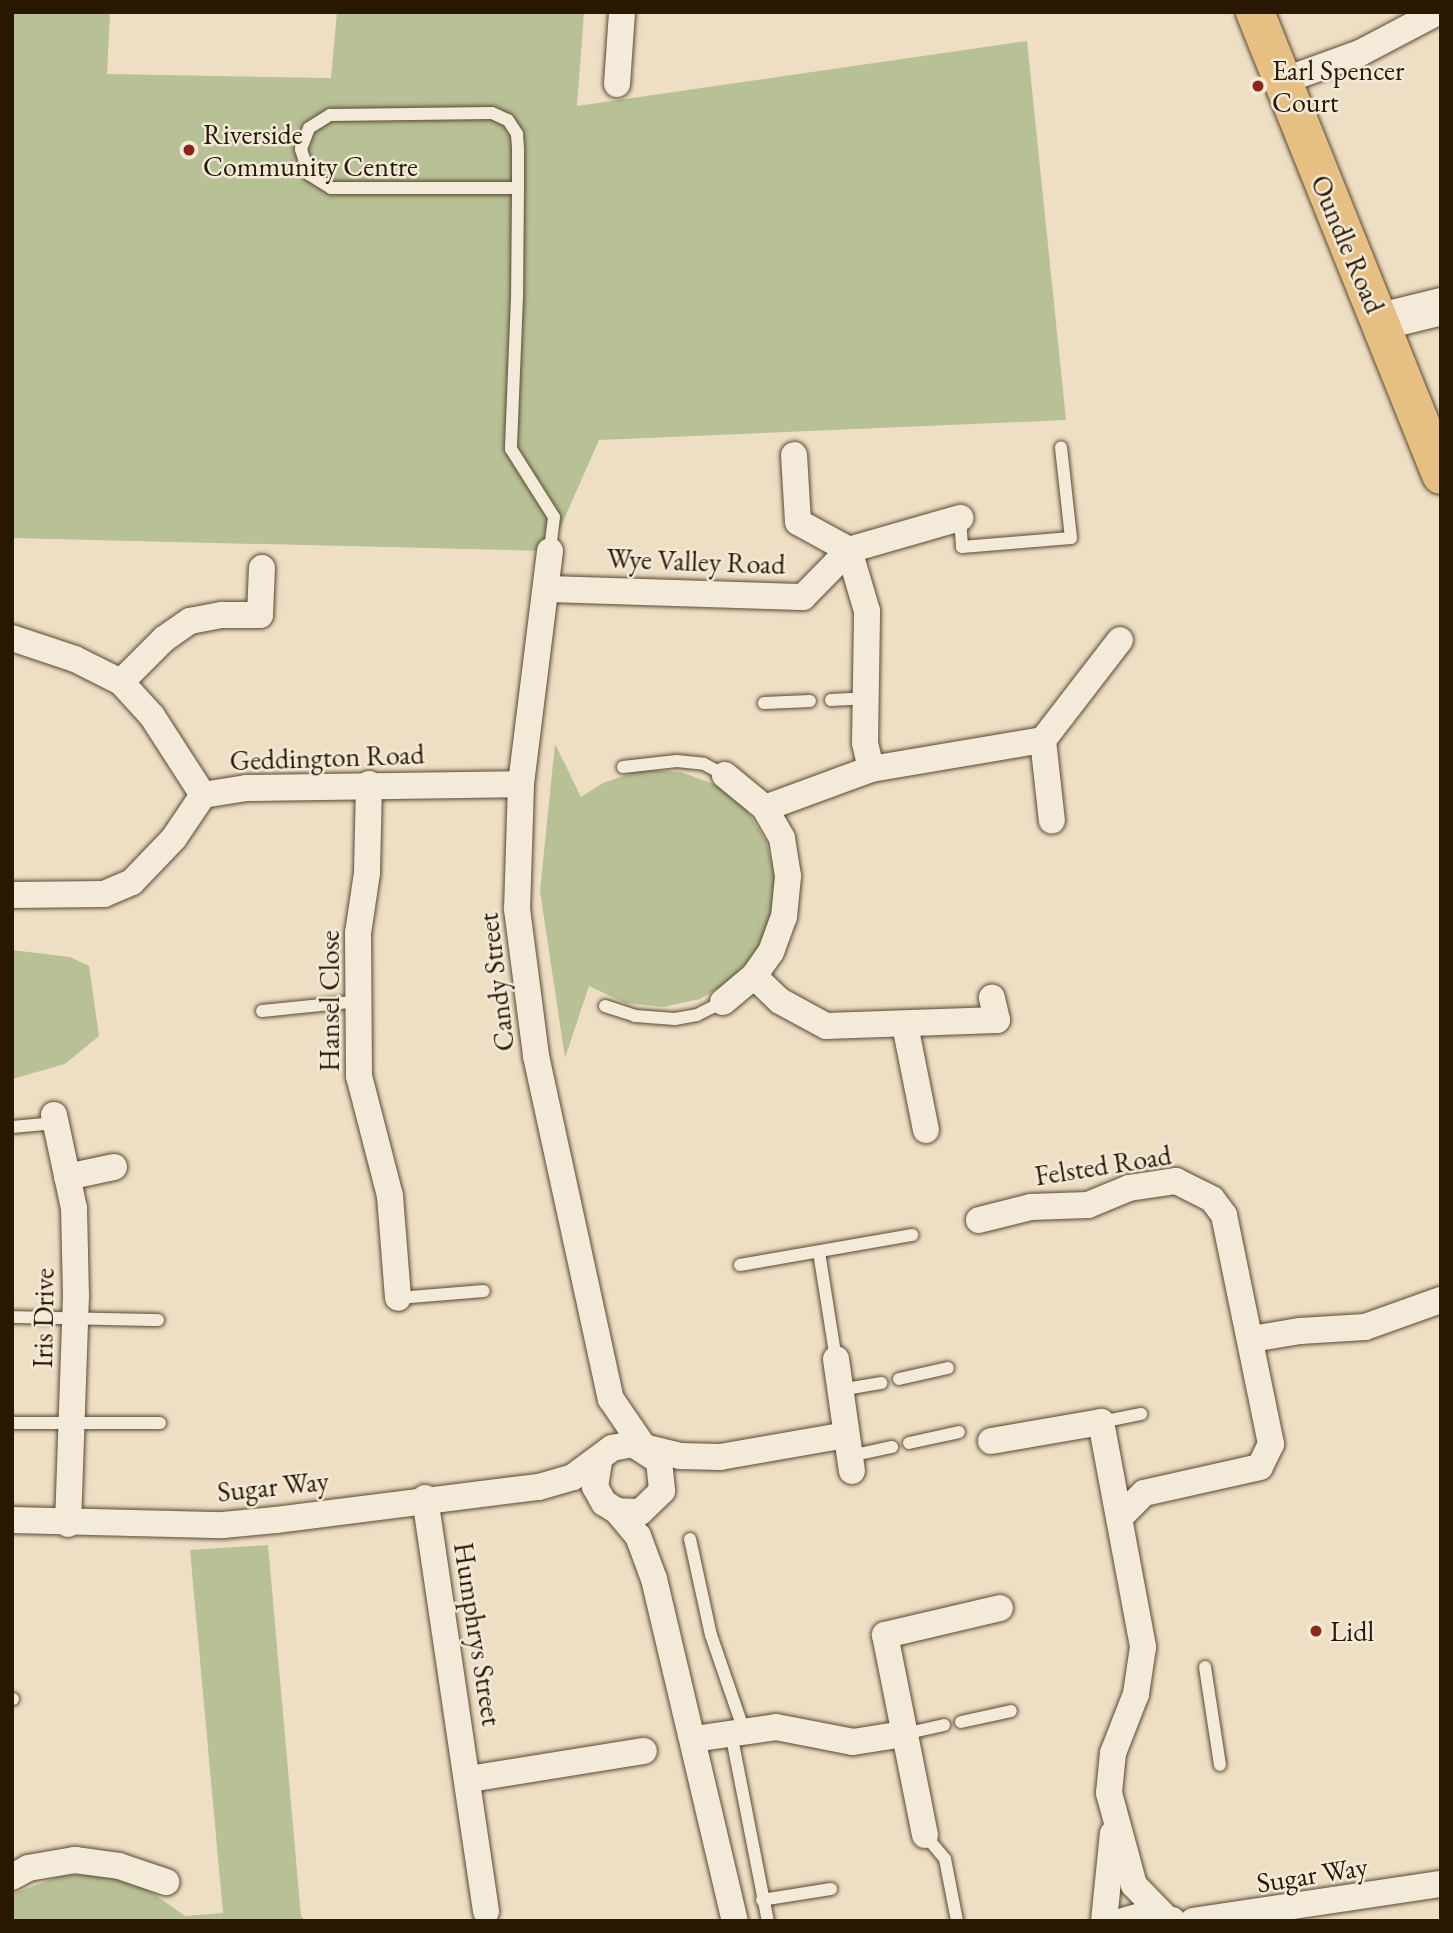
<!DOCTYPE html>
<html>
<head>
<meta charset="utf-8">
<style>
	body { margin:0 }
	#map { position:relative; width:1453px; height:1933px; overflow:hidden; background:#eddec4; font-family:"EB Garamond",serif }
	div>[style] { position:absolute }
	.green>* { inset:0; background:#b7c195 }
	.roads { filter:drop-shadow(0 0 2px #594932) drop-shadow(0 0 2px #594932) }
	.lane>* { height:12px; margin:-6px; padding:0 6px; transform-origin:6px; border-radius:6px; background:#f3ead9 }
	.street>* { height:26px; margin:-13px; padding:0 13px; transform-origin:13px; border-radius:13px; background:#f3ead9 }
	.secondary>* { height:37px; margin:-18.5px; padding:0 18.5px; transform-origin:18.5px; border-radius:18.5px; background:#f3ead9 }
	.primary>* { height:38px; margin:-19px; padding:0 19px; transform-origin:19px; border-radius:19px; background:#e6bf82 }
	.dots>* { width:19px; height:19px; translate:-50% -50%; box-sizing:border-box; border:4px solid #f3ead9; border-radius:50% }
	span { translate:-50% -50%; white-space:nowrap; text-align:center; line-height:1.15; -webkit-text-stroke:5px #f3ead9; paint-order:stroke }
	.poi-label { font-size:28px; color:#281701 }
	.left { translate:0 -50%; text-align:left }
	.street-label { font-size:28px; color:#281701 }
	.frame { position:absolute; inset:0; border:14px solid #281701; pointer-events:none }
</style>
</head>
<body>
<div id="map">
	<div class="green">
		<div style="clip-path:polygon(12px 12px,110px 12px,107px 74px,331px 78px,337px 12px,584px 12px,577px 106px,1027px 41px,1066px 420px,599px 440px,550px 551px,12px 538px)"></div>
		<div style="clip-path:polygon(555px 744px,581px 797px,603px 783px,641px 770px,681px 772px,716px 785px,746px 809px,766px 841px,775px 878px,772px 916px,757px 951px,733px 979px,700px 999px,663px 1007px,625px 1003px,589px 986px,565px 1058px,540px 891px)"></div>
		<div style="clip-path:polygon(12px 950px,70px 957px,89px 966px,99px 1036px,65px 1064px,12px 1079px)"></div>
		<div style="clip-path:polygon(268px 1545px,301px 1916px,306px 1921px,12px 1921px,12px 1894px,61px 1876px,106px 1873px,147px 1889px,185px 1916px,223px 1913px,190px 1550px)"></div>
	</div>
	<div class="roads">
		<div class="lane">
			<div style="left:518px;top:188px;width:187px;rotate:180deg"></div>
			<div style="left:331px;top:188px;width:26px;rotate:-148deg"></div>
			<div style="left:309px;top:174px;width:26px;rotate:-108deg"></div>
			<div style="left:301px;top:149px;width:22px;rotate:-69deg"></div>
			<div style="left:309px;top:128px;width:25px;rotate:-32deg"></div>
			<div style="left:330px;top:115px;width:162px;rotate:-0.7deg"></div>
			<div style="left:492px;top:113px;width:17px;rotate:24deg"></div>
			<div style="left:508px;top:120px;width:17px;rotate:57deg"></div>
			<div style="left:517px;top:134px;width:16px;rotate:86deg"></div>
			<div style="left:518px;top:150px;width:38px;rotate:90deg"></div>
			<div style="left:518px;top:188px;width:109px;rotate:90.5deg"></div>
			<div style="left:517px;top:297px;width:152px;rotate:92.3deg"></div>
			<div style="left:511px;top:449px;width:80px;rotate:57.7deg"></div>
			<div style="left:554px;top:517px;width:34px;rotate:97deg"></div>
			<div style="left:960px;top:518px;width:29px;rotate:86deg"></div>
			<div style="left:962px;top:547px;width:109px;rotate:-4.7deg"></div>
			<div style="left:1071px;top:538px;width:91px;rotate:-96.3deg"></div>
			<div style="left:831px;top:700px;width:34px;rotate:-3deg"></div>
			<div style="left:764px;top:703px;width:46px;rotate:-2.5deg"></div>
			<div style="left:623px;top:767px;width:54px;rotate:-6.3deg"></div>
			<div style="left:677px;top:761px;width:27px;rotate:6deg"></div>
			<div style="left:704px;top:764px;width:24px;rotate:28deg"></div>
			<div style="left:605px;top:1006px;width:32px;rotate:18deg"></div>
			<div style="left:635px;top:1016px;width:40px;rotate:4.3deg"></div>
			<div style="left:675px;top:1019px;width:22px;rotate:-10deg"></div>
			<div style="left:697px;top:1015px;width:29px;rotate:-27deg"></div>
			<div style="left:262px;top:1011px;width:100px;rotate:-5.8deg"></div>
			<div style="left:12px;top:1127px;width:44px;rotate:-5.2deg"></div>
			<div style="left:819px;top:1252px;width:108px;rotate:81deg"></div>
			<div style="left:740px;top:1265px;width:175px;rotate:-9.9deg"></div>
			<div style="left:398px;top:1298px;width:86px;rotate:-4.7deg"></div>
			<div style="left:12px;top:1317px;width:146px;rotate:1.2deg"></div>
			<div style="left:899px;top:1379px;width:50px;rotate:-12.7deg"></div>
			<div style="left:840px;top:1390px;width:42px;rotate:-9.7deg"></div>
			<div style="left:1101px;top:1422px;width:41px;rotate:-11.3deg"></div>
			<div style="left:12px;top:1423px;width:148px"></div>
			<div style="left:909px;top:1443px;width:51px;rotate:-12.4deg"></div>
			<div style="left:850px;top:1456px;width:43px;rotate:-12.1deg"></div>
			<div style="left:690px;top:1539px;width:98px;rotate:77.7deg"></div>
			<div style="left:711px;top:1635px;width:102px;rotate:71deg"></div>
			<div style="left:1205px;top:1667px;width:99px;rotate:81.3deg"></div>
			<div style="left:12px;top:1699px;width:1px"></div>
			<div style="left:961px;top:1722px;width:51px;rotate:-12.4deg"></div>
			<div style="left:731px;top:1733px;width:192px;rotate:78.9deg"></div>
			<div style="left:904px;top:1734px;width:41px;rotate:-12.7deg"></div>
			<div style="left:925px;top:1835px;width:31px;rotate:50deg"></div>
			<div style="left:945px;top:1859px;width:63px;rotate:79deg"></div>
			<div style="left:762px;top:1900px;width:70px;rotate:-9.1deg"></div>
		</div>
		<div class="street">
			<div style="left:1280px;top:82px;width:85px;rotate:-19.9deg"></div>
			<div style="left:1360px;top:53px;width:88px;rotate:-27.7deg"></div>
			<div style="left:617px;top:84px;width:72px;rotate:-86deg"></div>
			<div style="left:550px;top:551px;width:235px;rotate:97.1deg"></div>
			<div style="left:521px;top:784px;width:125px;rotate:91.8deg"></div>
			<div style="left:517px;top:909px;width:148px;rotate:82.6deg"></div>
			<div style="left:536px;top:1056px;width:351px;rotate:77.7deg"></div>
			<div style="left:611px;top:1399px;width:57px;rotate:55.8deg"></div>
			<div style="left:546px;top:589px;width:257px;rotate:1.8deg"></div>
			<div style="left:803px;top:597px;width:66px;rotate:-45.6deg"></div>
			<div style="left:849px;top:550px;width:58px;rotate:-151.2deg"></div>
			<div style="left:798px;top:522px;width:67px;rotate:-93.4deg"></div>
			<div style="left:12px;top:638px;width:66px;rotate:18.4deg"></div>
			<div style="left:75px;top:659px;width:51px;rotate:26.6deg"></div>
			<div style="left:121px;top:682px;width:46px;rotate:47.6deg"></div>
			<div style="left:152px;top:716px;width:94px;rotate:57.2deg"></div>
			<div style="left:121px;top:682px;width:61px;rotate:-45deg"></div>
			<div style="left:164px;top:639px;width:32px;rotate:-35deg"></div>
			<div style="left:190px;top:621px;width:33px;rotate:-11deg"></div>
			<div style="left:222px;top:615px;width:38px"></div>
			<div style="left:260px;top:615px;width:47px;rotate:-87.6deg"></div>
			<div style="left:1043px;top:740px;width:81px;rotate:83.7deg"></div>
			<div style="left:871px;top:769px;width:27px;rotate:-103deg"></div>
			<div style="left:865px;top:743px;width:132px;rotate:-89.1deg"></div>
			<div style="left:867px;top:611px;width:64px;rotate:-106.4deg"></div>
			<div style="left:849px;top:550px;width:116px;rotate:-16.1deg"></div>
			<div style="left:369px;top:784px;width:89px;rotate:91.3deg"></div>
			<div style="left:367px;top:873px;width:61px;rotate:98.5deg"></div>
			<div style="left:358px;top:933px;width:143px;rotate:89.6deg"></div>
			<div style="left:359px;top:1076px;width:124px;rotate:75.5deg"></div>
			<div style="left:390px;top:1196px;width:102px;rotate:85.5deg"></div>
			<div style="left:765px;top:808px;width:113px;rotate:-20.2deg"></div>
			<div style="left:871px;top:769px;width:174px;rotate:-9.6deg"></div>
			<div style="left:1043px;top:740px;width:126px;rotate:-52.4deg"></div>
			<div style="left:12px;top:895px;width:92px;rotate:-0.6deg"></div>
			<div style="left:104px;top:894px;width:30px;rotate:-23deg"></div>
			<div style="left:132px;top:882px;width:61px;rotate:-46.3deg"></div>
			<div style="left:174px;top:838px;width:52px;rotate:-56deg"></div>
			<div style="left:203px;top:795px;width:44px;rotate:-9.2deg"></div>
			<div style="left:246px;top:788px;width:275px;rotate:-0.8deg"></div>
			<div style="left:754px;top:976px;width:36px;rotate:44deg"></div>
			<div style="left:780px;top:1001px;width:52px;rotate:28.5deg"></div>
			<div style="left:826px;top:1026px;width:171px;rotate:-2deg"></div>
			<div style="left:997px;top:1020px;width:23px;rotate:-103deg"></div>
			<div style="left:723px;top:1002px;width:40px;rotate:-40deg"></div>
			<div style="left:754px;top:976px;width:29px;rotate:-55deg"></div>
			<div style="left:771px;top:952px;width:37px;rotate:-70deg"></div>
			<div style="left:784px;top:917px;width:41px;rotate:-84.4deg"></div>
			<div style="left:788px;top:876px;width:38px;rotate:-99deg"></div>
			<div style="left:782px;top:838px;width:34px;rotate:-120deg"></div>
			<div style="left:765px;top:808px;width:52px;rotate:-140.5deg"></div>
			<div style="left:905px;top:1025px;width:107px;rotate:78.7deg"></div>
			<div style="left:54px;top:1115px;width:95px;rotate:77.9deg"></div>
			<div style="left:74px;top:1208px;width:87px;rotate:88.7deg"></div>
			<div style="left:76px;top:1295px;width:229px;rotate:92deg"></div>
			<div style="left:67px;top:1177px;width:48px;rotate:-12deg"></div>
			<div style="left:979px;top:1220px;width:54px;rotate:-14deg"></div>
			<div style="left:1031px;top:1207px;width:57px;rotate:-2deg"></div>
			<div style="left:1088px;top:1205px;width:44px;rotate:-22.5deg"></div>
			<div style="left:1129px;top:1188px;width:48px;rotate:-8.5deg"></div>
			<div style="left:1176px;top:1181px;width:40px;rotate:26.6deg"></div>
			<div style="left:1212px;top:1199px;width:20px;rotate:53deg"></div>
			<div style="left:1224px;top:1215px;width:234px;rotate:78.4deg"></div>
			<div style="left:1271px;top:1444px;width:25px;rotate:116deg"></div>
			<div style="left:1260px;top:1467px;width:119px;rotate:167.4deg"></div>
			<div style="left:1144px;top:1493px;width:35px;rotate:135deg"></div>
			<div style="left:1252px;top:1339px;width:49px;rotate:-9.5deg"></div>
			<div style="left:1300px;top:1331px;width:65px;rotate:-3.5deg"></div>
			<div style="left:1365px;top:1327px;width:81px;rotate:-19.6deg"></div>
			<div style="left:836px;top:1359px;width:113px;rotate:81.9deg"></div>
			<div style="left:991px;top:1441px;width:112px;rotate:-9.8deg"></div>
			<div style="left:1101px;top:1422px;width:229px;rotate:79.4deg"></div>
			<div style="left:1143px;top:1647px;width:48px;rotate:98.5deg"></div>
			<div style="left:1136px;top:1694px;width:63px;rotate:111.3deg"></div>
			<div style="left:1113px;top:1753px;width:40px;rotate:95.7deg"></div>
			<div style="left:1109px;top:1793px;width:95px;rotate:74.8deg"></div>
			<div style="left:1134px;top:1885px;width:45px;rotate:45.9deg"></div>
			<div style="left:644px;top:1447px;width:37px;rotate:14deg"></div>
			<div style="left:680px;top:1456px;width:40px;rotate:1.4deg"></div>
			<div style="left:720px;top:1457px;width:128px;rotate:-9.9deg"></div>
			<div style="left:425px;top:1498px;width:418px;rotate:81.6deg"></div>
			<div style="left:617px;top:1511px;width:33px;rotate:50deg"></div>
			<div style="left:638px;top:1536px;width:46px;rotate:69.6deg"></div>
			<div style="left:654px;top:1579px;width:351px;rotate:76.7deg"></div>
			<div style="left:12px;top:1520px;width:211px;rotate:1.4deg"></div>
			<div style="left:223px;top:1525px;width:53px;rotate:-5.4deg"></div>
			<div style="left:276px;top:1520px;width:265px;rotate:-7.2deg"></div>
			<div style="left:539px;top:1487px;width:35px;rotate:-16deg"></div>
			<div style="left:573px;top:1477px;width:49px;rotate:-36.6deg"></div>
			<div style="left:612px;top:1448px;width:21px;rotate:-11deg"></div>
			<div style="left:633px;top:1444px;width:31px;rotate:33deg"></div>
			<div style="left:659px;top:1461px;width:30px;rotate:84deg"></div>
			<div style="left:662px;top:1491px;width:30px;rotate:136deg"></div>
			<div style="left:640px;top:1512px;width:23px;rotate:-178deg"></div>
			<div style="left:617px;top:1511px;width:15px;rotate:-148deg"></div>
			<div style="left:604px;top:1503px;width:18px;rotate:-119deg"></div>
			<div style="left:595px;top:1487px;width:26px;rotate:-81deg"></div>
			<div style="left:694px;top:1739px;width:83px;rotate:-8.3deg"></div>
			<div style="left:776px;top:1727px;width:78px;rotate:11deg"></div>
			<div style="left:853px;top:1742px;width:52px;rotate:-8.9deg"></div>
			<div style="left:469px;top:1779px;width:177px;rotate:-9.1deg"></div>
			<div style="left:925px;top:1835px;width:204px;rotate:-101.3deg"></div>
			<div style="left:885px;top:1635px;width:118px;rotate:-13.2deg"></div>
			<div style="left:12px;top:1877px;width:18px;rotate:-29deg"></div>
			<div style="left:28px;top:1868px;width:48px;rotate:-9.7deg"></div>
			<div style="left:75px;top:1860px;width:44px;rotate:7.8deg"></div>
			<div style="left:119px;top:1866px;width:50px;rotate:18.8deg"></div>
			<div style="left:1104px;top:1921px;width:88px;rotate:-84.2deg"></div>
			<div style="left:1123px;top:1921px;width:26px;rotate:-16deg"></div>
			<div style="left:1148px;top:1914px;width:25px;rotate:14deg"></div>
			<div style="left:1193px;top:1921px;width:251px;rotate:-8.5deg"></div>
		</div>
		<div class="secondary">
			<div style="left:1380px;top:321px;width:63px;rotate:-13.8deg"></div>
		</div>
		<div class="primary">
			<div style="left:1255px;top:12px;width:499px;rotate:68.1deg"></div>
		</div>
	</div>
	<div class="dots">
		<div style="left:1258px;top:86px;background:#8f2418"></div>
		<div style="left:189px;top:150px;background:#8f2418"></div>
		<div style="left:1316px;top:1631px;background:#8f2418"></div>
	</div>
	<div class="poi-label">
		<span class="left" style="left:1272px;top:86px">Earl Spencer<br>Court</span>
		<span class="left" style="left:203px;top:150px">Riverside<br>Community Centre</span>
		<span class="left" style="left:1330px;top:1631px">Lidl</span>
	</div>
	<div class="street-label">
		<span style="left:1348px;top:244px;rotate:67deg">Oundle Road</span>
		<span style="left:696px;top:561px;rotate:2deg">Wye Valley Road</span>
		<span style="left:327px;top:757px;rotate:-2deg">Geddington Road</span>
		<span style="left:496px;top:982px;rotate:-97deg">Candy Street</span>
		<span style="left:329px;top:1001px;rotate:-90deg">Hansel Close</span>
		<span style="left:1103px;top:1165px;rotate:-9deg">Felsted Road</span>
		<span style="left:43px;top:1318px;rotate:-89deg">Iris Drive</span>
		<span style="left:273px;top:1486px;rotate:-6deg">Sugar Way</span>
		<span style="left:478px;top:1634px;rotate:81deg">Humphrys Street</span>
		<span style="left:1312px;top:1874px;rotate:-9deg">Sugar Way</span>
	</div>
	<div class="frame"></div>
</div>
</body>
</html>
